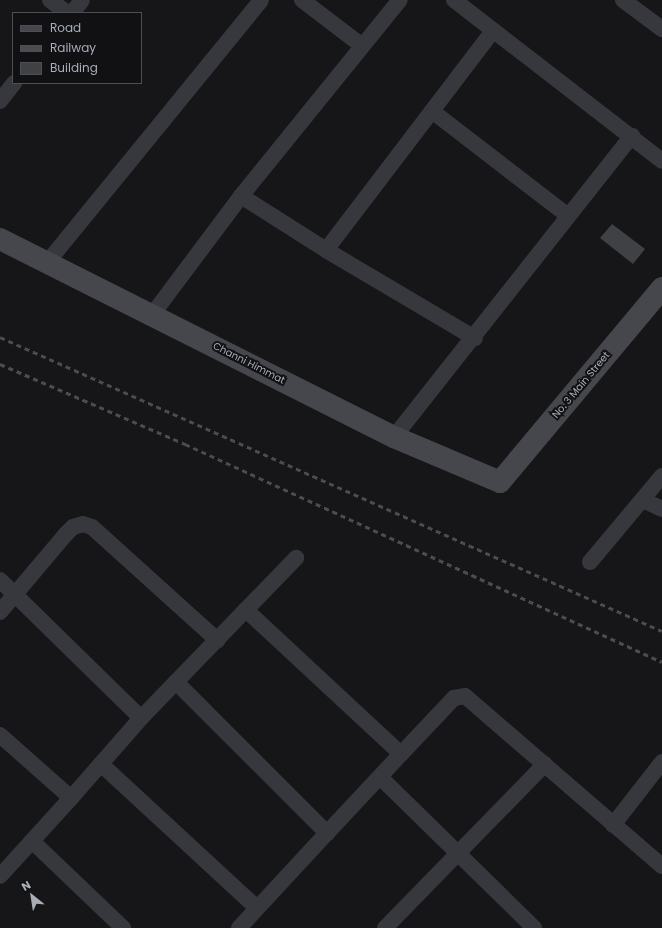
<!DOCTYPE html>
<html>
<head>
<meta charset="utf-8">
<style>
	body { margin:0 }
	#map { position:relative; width:662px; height:928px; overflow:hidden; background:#161618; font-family:Poppins,sans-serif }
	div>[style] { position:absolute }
	.building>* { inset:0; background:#404145 }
	.street>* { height:16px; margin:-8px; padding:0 8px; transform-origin:8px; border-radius:8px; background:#37383d }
	.secondary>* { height:22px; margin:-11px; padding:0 11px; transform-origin:11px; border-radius:11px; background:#45474d }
	.rail>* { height:3px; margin-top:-1.5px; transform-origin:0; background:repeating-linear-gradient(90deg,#4a4c52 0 5px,transparent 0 9px) }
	span { translate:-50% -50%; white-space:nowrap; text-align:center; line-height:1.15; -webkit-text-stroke:4px #111113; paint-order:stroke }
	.street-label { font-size:10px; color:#a8adb8 }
	.legend { position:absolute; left:12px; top:12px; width:130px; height:72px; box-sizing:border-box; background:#111113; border:1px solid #4d4f55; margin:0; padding:5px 7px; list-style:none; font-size:12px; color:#a8adb8 }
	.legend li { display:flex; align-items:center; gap:8px; height:20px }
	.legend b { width:20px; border:1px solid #4d4f55 }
	.north { position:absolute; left:12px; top:876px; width:40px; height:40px; -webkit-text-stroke:3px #111113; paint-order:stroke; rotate:330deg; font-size:11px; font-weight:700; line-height:16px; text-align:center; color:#a8adb8 }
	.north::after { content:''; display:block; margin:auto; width:14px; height:18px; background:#a8adb8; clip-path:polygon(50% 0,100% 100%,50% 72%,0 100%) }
</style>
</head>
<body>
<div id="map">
	<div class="building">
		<div style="clip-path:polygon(612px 224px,645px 249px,633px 264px,600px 238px)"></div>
	</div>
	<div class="street">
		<div style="left:50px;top:0;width:21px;rotate:37deg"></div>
		<div style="left:302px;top:0;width:74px;rotate:37.3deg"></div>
		<div style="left:454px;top:0;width:263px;rotate:37.7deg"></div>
		<div style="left:623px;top:0;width:49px;rotate:36.6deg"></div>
		<div style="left:72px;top:13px;width:16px;rotate:-52deg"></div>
		<div style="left:0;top:101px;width:23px;rotate:-52deg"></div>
		<div style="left:432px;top:111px;width:170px;rotate:37.6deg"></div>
		<div style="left:241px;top:196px;width:101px;rotate:32.4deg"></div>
		<div style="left:326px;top:250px;width:173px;rotate:30.6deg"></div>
		<div style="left:326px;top:250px;width:275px;rotate:-52.7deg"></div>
		<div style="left:46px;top:264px;width:340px;rotate:-50.8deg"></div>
		<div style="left:152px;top:315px;width:149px;rotate:-53.2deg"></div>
		<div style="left:241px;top:196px;width:252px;rotate:-51deg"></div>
		<div style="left:394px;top:437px;width:384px;rotate:-51.7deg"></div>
		<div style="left:643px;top:500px;width:21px;rotate:25deg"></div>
		<div style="left:590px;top:562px;width:112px;rotate:-50.1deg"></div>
		<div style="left:0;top:580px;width:197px;rotate:44.4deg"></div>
		<div style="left:0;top:612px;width:102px;rotate:-49.8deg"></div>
		<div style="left:66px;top:534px;width:10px;rotate:-45deg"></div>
		<div style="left:73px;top:527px;width:10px;rotate:-17deg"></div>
		<div style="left:83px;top:524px;width:9px;rotate:18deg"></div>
		<div style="left:92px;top:527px;width:169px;rotate:42.1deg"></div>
		<div style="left:176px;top:682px;width:214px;rotate:45deg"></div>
		<div style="left:327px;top:833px;width:108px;rotate:-46.9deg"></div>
		<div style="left:401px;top:754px;width:212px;rotate:-137.1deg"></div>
		<div style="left:0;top:735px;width:95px;rotate:41.6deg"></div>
		<div style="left:71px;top:798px;width:105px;rotate:132.3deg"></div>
		<div style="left:401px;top:754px;width:77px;rotate:-46.6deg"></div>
		<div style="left:454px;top:698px;width:11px;rotate:-10deg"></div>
		<div style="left:465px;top:696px;width:260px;rotate:40.8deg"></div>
		<div style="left:101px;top:764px;width:212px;rotate:42.7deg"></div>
		<div style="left:380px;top:777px;width:216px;rotate:44.4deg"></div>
		<div style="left:71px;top:798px;width:106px;rotate:-48.8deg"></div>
		<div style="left:141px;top:718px;width:223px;rotate:-45.9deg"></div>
		<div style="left:613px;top:825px;width:80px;rotate:-52.1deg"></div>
		<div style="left:32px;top:841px;width:126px;rotate:43.7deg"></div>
		<div style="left:239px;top:928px;width:129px;rotate:-47.2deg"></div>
		<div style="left:385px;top:928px;width:229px;rotate:-45.7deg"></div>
	</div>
	<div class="secondary">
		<div style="left:0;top:239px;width:441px;rotate:26.7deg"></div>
		<div style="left:394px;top:437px;width:115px;rotate:23deg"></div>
		<div style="left:500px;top:482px;width:253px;rotate:-50.1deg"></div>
	</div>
	<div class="rail">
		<div style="left:0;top:337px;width:724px;rotate:23.95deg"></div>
		<div style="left:0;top:364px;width:202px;rotate:23.4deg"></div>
		<div style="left:185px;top:444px;width:524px;rotate:24.56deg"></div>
	</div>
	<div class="street-label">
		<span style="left:249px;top:363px;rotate:27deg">Channi Himmat</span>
		<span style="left:581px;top:385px;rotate:-50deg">No. 3 Main Street</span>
	</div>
	<ul class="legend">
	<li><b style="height:5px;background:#45474d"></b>Road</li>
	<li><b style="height:5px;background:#4a4c52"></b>Railway</li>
	<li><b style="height:11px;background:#404145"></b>Building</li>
	</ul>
	<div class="north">N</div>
</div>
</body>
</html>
